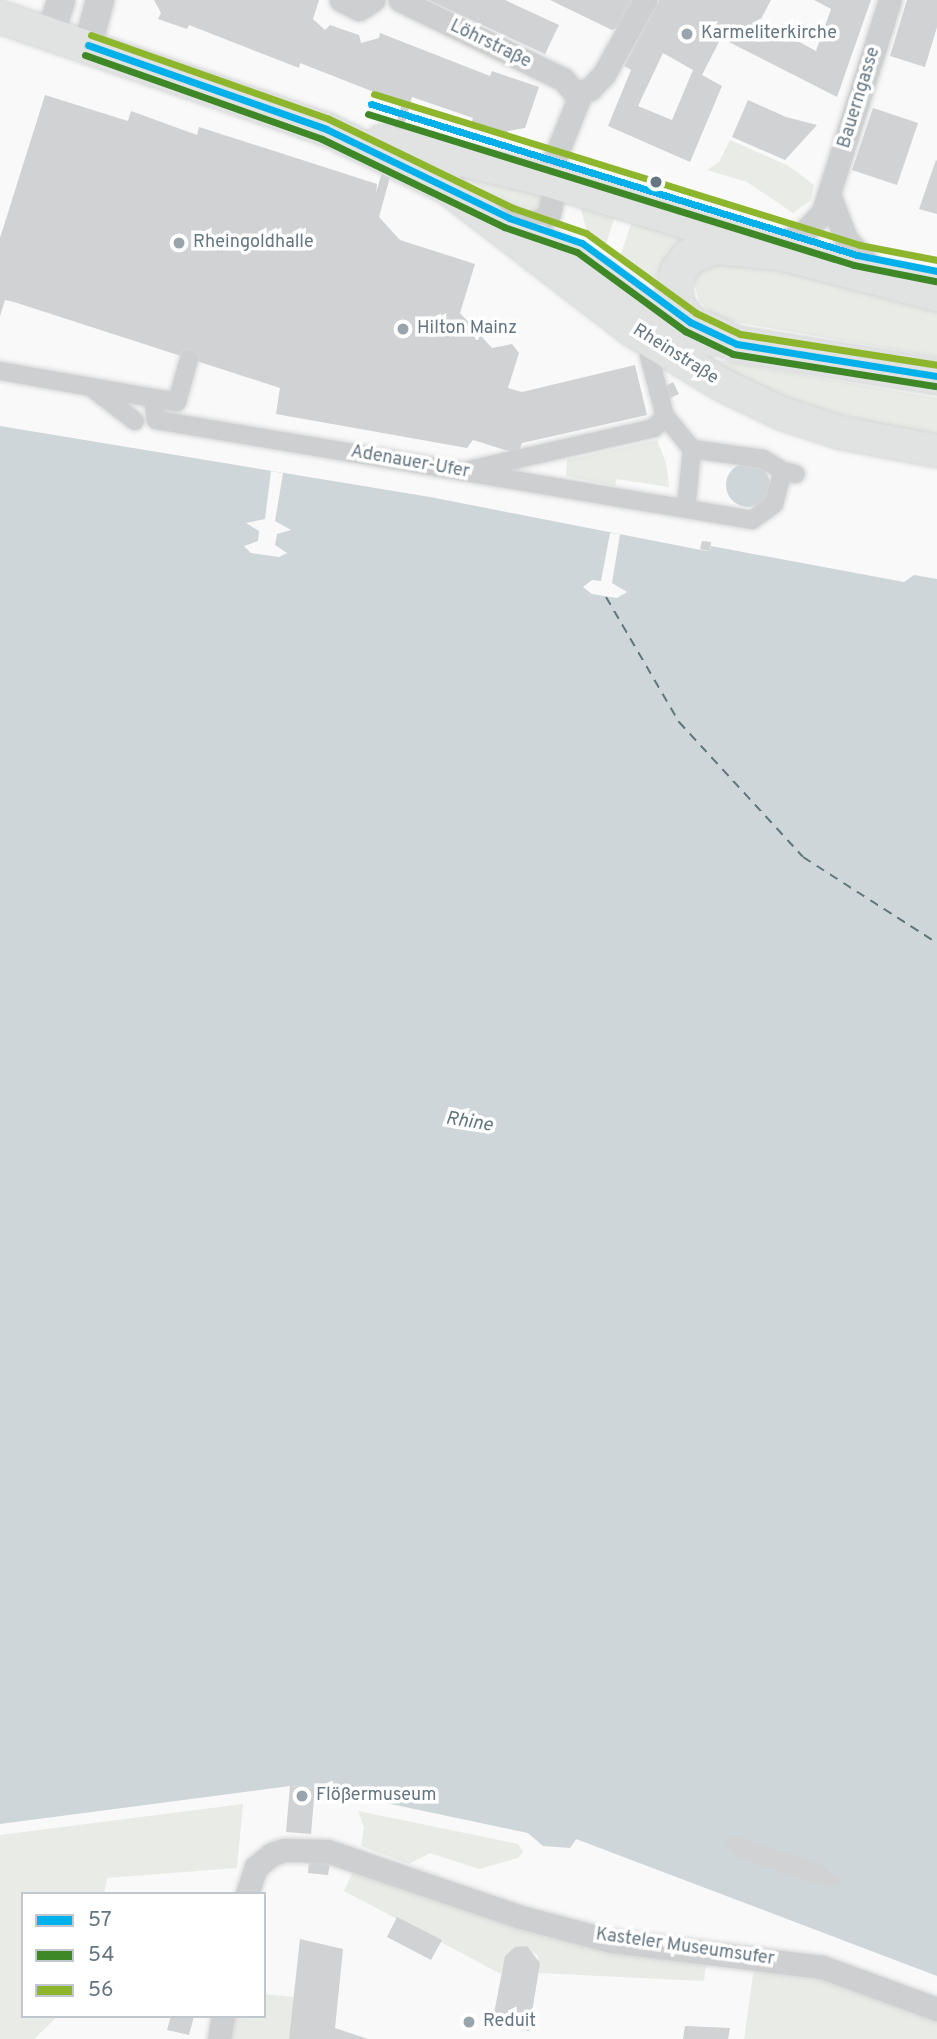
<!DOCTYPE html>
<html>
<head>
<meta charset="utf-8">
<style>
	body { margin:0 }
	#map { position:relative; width:937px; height:2039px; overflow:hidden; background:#f9f9f9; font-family:Overpass,sans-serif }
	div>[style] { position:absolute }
	.green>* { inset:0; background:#e8ebe6 }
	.water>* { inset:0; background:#ced6d9 }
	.round { border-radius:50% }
	.pier>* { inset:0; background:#f9f9f9 }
	.ferry>* { height:2px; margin-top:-1px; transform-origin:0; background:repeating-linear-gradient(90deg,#60757c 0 9px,transparent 0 16px) }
	.building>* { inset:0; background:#d0d2d3 }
	.roads { filter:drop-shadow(0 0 2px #d5d6d7) drop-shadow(0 0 2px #d5d6d7) }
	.pedestrian>* { height:18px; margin:-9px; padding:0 9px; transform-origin:9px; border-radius:9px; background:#cecfd0 }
	.minor>* { height:23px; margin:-11.5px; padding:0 11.5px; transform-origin:11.5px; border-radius:11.5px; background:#cecfd0 }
	.tertiary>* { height:28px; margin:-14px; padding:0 14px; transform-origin:14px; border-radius:14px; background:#cecfd0 }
	.secondary>* { height:32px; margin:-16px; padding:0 16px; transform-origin:16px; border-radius:16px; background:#e1e2e2 }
	.primary>* { height:35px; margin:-17.5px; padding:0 17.5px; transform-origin:17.5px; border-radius:17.5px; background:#e1e2e2 }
	.bus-1>* { height:7px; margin:-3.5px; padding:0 3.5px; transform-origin:3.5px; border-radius:3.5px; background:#00b0eb }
	.bus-2>* { height:7px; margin:-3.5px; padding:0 3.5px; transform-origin:3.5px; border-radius:3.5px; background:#3f8827 }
	.bus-3>* { height:7px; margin:-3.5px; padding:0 3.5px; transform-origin:3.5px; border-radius:3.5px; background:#8db62d }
	.dots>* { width:19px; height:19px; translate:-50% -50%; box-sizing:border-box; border:4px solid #fff; border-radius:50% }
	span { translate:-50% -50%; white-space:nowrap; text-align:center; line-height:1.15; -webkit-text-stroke:7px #fff; paint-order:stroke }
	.poi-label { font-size:18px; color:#657683 }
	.left { translate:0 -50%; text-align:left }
	.street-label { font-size:18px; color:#657683 }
	.water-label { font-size:19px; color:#60757c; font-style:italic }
	.legend { position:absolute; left:21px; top:1892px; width:245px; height:126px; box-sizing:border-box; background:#fff; border:2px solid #c1c8cd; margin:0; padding:9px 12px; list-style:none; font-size:21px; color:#657683 }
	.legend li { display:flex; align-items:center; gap:14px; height:35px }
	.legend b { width:35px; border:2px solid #c1c8cd }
</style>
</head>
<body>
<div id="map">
	<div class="green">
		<div style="clip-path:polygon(730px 140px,789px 166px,814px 185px,811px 200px,793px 213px,747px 182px,707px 170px,719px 162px)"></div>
		<div style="clip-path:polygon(470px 176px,542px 193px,542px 203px,529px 215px,513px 211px,466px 178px)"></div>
		<div style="clip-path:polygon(580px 207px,617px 210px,605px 247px,588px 234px)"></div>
		<div style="clip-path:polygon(634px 216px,695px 232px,676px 247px,653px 282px,620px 256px)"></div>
		<div style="clip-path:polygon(730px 255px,937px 307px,937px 357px,718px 319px,699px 301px,694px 282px,702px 266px)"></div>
		<div style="clip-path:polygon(712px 359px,937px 398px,937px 437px,813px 409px,710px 365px)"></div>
		<div style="clip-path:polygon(657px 440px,666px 463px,669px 487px,617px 479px,615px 486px,566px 476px,567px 460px)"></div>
		<div style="clip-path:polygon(243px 1804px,237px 1868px,107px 1878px,104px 1894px,23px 1894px,23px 2016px,58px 2016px,34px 2039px,0 2039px,0 1835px)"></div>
		<div style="clip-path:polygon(358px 1811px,518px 1844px,523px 1852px,518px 1858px,479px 1869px,430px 1853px,409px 1864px,361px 1846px,364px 1827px)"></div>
		<div style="clip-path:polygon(354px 1870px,537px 1933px,609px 1950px,706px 1963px,704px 1981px,538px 1973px,538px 1956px,524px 1946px,506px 1954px,501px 1974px,344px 1891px)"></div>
		<div style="clip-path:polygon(754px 1968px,828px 1979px,937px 2020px,937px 2039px,744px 2039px)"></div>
		<div style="clip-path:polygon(264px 1994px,294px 1997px,289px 2039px,231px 2039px,235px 2016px,264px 2016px)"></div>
	</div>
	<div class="water">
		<div style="clip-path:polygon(0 426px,430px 497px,701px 550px,710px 551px,711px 546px,904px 582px,914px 575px,937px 579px,937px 1976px,576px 1839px,570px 1848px,543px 1846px,528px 1833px,315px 1788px,290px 1786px,0 1824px)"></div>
		<div class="round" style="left:726px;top:463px;width:44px;height:44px"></div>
	</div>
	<div class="pier">
		<div style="clip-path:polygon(271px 471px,283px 473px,275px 521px,291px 530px,277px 534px,275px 545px,287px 553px,279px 557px,251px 553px,244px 546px,258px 541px,259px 531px,246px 523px,265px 519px)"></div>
		<div style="clip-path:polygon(610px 533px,620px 534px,612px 583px,627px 592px,617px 598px,592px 594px,583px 587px,592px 580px,601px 581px)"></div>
	</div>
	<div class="ferry">
		<div style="left:606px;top:597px;width:145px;rotate:59.7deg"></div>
		<div style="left:679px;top:722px;width:183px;rotate:47.4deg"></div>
		<div style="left:803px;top:857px;width:159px;rotate:32.7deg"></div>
	</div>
	<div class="building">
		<div style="clip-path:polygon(154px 0,319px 0,313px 19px,325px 30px,330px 25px,359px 35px,361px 43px,379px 38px,380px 33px,490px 76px,492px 71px,539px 87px,525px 128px,508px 131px,506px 138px,470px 126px,473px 118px,412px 97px,379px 217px,400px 240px,475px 264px,460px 313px,492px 348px,512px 344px,519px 353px,508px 388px,522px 392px,635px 365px,647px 415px,522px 443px,518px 454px,473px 440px,467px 448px,276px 414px,280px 388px,14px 302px,5px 300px,0 316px,0 238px,45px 95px,128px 121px,131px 111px,197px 135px,199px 127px,377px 184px,376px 193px,402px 103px,300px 63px,299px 68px,189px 25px,187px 29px,158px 19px,161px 13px)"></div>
		<div style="clip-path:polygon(428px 0,505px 0,559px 25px,545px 54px)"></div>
		<div style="clip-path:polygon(550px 0,632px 0,619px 27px,612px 30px)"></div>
		<div style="clip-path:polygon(evenodd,659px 0,771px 0,760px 21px,816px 51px,831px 9px,814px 0,871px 0,837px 97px,721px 38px,702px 75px,722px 86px,690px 162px,608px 126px,631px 70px,624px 66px,659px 0,663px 53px,693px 70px,672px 120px,638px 106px,663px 53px)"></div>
		<div style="clip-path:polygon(907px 0,937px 0,937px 27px,925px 67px,890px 56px)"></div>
		<div style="clip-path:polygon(748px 100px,786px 117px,817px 125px,785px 160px,732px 137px)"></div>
		<div style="clip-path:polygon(873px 108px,918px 123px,897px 185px,852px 170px)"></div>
		<div style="clip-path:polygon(936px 160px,937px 161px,937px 214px,919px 209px)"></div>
		<div style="clip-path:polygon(673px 382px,679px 394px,668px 399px,662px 388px)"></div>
		<div style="clip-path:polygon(702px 541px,711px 542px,710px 551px,700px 549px)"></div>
		<div style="clip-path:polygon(290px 1786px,315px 1788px,311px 1834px,286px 1832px)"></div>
		<div style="clip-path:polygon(734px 1836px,816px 1862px,841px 1880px,838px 1887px,821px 1886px,735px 1856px,724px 1842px)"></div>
		<div style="clip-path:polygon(309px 1861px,330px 1862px,328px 1875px,308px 1873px)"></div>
		<div style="clip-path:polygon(397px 1917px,442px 1940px,431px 1960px,387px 1937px)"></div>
		<div style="clip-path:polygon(300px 1939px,343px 1949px,335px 2028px,368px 2039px,289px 2039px)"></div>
		<div style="clip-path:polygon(527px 1946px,540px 1963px,529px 2031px,492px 2024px,505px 1956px,515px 1947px)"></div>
		<div style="clip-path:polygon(171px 2016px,194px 2016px,189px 2035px,167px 2030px)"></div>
		<div style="clip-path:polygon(685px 2026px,730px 2028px,728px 2039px,683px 2039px)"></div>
	</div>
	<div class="roads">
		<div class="pedestrian">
			<div style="left:649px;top:356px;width:62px;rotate:75.1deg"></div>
			<div style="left:665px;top:416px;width:43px;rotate:50.7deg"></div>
			<div style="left:692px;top:449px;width:60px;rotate:95.7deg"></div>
			<div style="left:0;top:371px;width:155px;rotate:10deg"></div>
			<div style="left:153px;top:398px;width:22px;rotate:82deg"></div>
			<div style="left:156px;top:420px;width:604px;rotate:9.52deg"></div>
			<div style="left:752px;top:520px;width:27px;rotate:-36deg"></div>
			<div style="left:774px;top:504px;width:34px;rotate:-75deg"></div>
			<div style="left:783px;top:471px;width:13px;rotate:13deg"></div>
			<div style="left:96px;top:391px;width:49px;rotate:37.6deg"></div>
			<div style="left:153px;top:398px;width:24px;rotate:9deg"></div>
			<div style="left:177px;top:402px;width:45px;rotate:-74.4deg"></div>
			<div style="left:692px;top:449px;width:72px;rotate:8deg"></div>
			<div style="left:763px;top:459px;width:23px;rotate:31deg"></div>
			<div style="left:469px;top:470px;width:190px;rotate:-12.8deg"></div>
			<div style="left:654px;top:428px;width:16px;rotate:-47deg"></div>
		</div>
		<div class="minor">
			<div style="left:341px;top:0;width:20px;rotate:27deg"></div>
			<div style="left:359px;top:9px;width:17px;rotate:-33deg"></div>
			<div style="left:400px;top:0;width:181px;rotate:25.9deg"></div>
			<div style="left:563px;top:79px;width:25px;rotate:50deg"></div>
			<div style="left:579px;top:98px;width:88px;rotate:111.9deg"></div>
			<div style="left:546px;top:180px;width:17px;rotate:65deg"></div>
			<div style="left:553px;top:195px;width:19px;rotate:102deg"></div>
			<div style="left:549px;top:214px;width:22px;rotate:146deg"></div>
			<div style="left:531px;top:226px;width:46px;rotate:-156.8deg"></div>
			<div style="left:577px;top:93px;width:14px;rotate:-17deg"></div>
			<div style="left:590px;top:89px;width:21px;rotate:-47deg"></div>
			<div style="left:604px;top:74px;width:85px;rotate:-61deg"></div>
			<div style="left:830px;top:197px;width:45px;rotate:69.1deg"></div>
			<div style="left:846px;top:239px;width:50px;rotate:48.3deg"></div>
			<div style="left:769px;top:249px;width:38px;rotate:-25deg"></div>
			<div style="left:803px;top:233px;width:29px;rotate:-46deg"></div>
			<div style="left:823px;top:212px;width:222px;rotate:-72.5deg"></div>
			<div style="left:247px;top:1894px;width:28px;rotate:-72deg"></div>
			<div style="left:256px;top:1867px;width:21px;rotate:-39deg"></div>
			<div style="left:272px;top:1854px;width:13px;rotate:-18deg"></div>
			<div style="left:284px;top:1850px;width:43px;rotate:1.3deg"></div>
			<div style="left:327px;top:1851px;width:205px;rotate:18.8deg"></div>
			<div style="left:521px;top:1917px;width:94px;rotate:14.8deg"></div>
			<div style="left:612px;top:1941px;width:212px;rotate:7.1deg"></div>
			<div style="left:822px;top:1967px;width:122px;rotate:20.1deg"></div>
			<div style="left:219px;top:2039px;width:23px;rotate:-80deg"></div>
		</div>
		<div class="tertiary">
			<div style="left:51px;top:33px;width:34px;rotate:-73deg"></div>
			<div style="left:88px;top:45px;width:47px;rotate:-75.1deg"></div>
		</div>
		<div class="secondary">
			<div style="left:0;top:17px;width:345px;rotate:19deg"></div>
			<div style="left:326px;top:129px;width:136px;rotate:25.8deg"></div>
			<div style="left:448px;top:188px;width:235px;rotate:37.6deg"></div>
			<div style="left:634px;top:331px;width:102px;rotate:31.3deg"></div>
			<div style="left:721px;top:384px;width:67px;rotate:25.8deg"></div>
			<div style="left:781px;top:413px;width:64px;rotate:18.2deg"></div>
			<div style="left:842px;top:433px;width:97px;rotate:10.7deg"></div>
			<div style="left:382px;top:141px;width:169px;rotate:13.4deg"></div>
			<div style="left:546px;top:180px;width:213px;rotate:16.9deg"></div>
			<div style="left:538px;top:240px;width:72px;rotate:28.4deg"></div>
			<div style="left:601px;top:274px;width:82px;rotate:37.6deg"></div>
			<div style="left:666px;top:324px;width:46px;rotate:20.4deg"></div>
		</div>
		<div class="primary">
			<div style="left:937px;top:293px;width:161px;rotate:-165.3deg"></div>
			<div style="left:781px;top:252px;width:66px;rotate:-174.8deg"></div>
			<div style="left:715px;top:246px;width:28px;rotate:159deg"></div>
			<div style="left:689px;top:256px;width:18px;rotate:128deg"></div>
			<div style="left:678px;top:270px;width:19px;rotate:106deg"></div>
			<div style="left:673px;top:288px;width:19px;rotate:78deg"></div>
			<div style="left:677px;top:307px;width:20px;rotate:49deg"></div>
			<div style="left:690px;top:322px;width:52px;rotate:25.1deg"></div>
			<div style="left:737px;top:344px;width:203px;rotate:9.1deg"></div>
		</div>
	</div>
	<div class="bus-1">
		<div style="left:88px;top:45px;width:252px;rotate:19.4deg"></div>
		<div style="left:326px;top:129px;width:203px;rotate:25.9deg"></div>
		<div style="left:509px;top:218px;width:77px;rotate:18.9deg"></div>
		<div style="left:582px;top:243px;width:134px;rotate:36.2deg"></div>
		<div style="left:690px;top:322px;width:52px;rotate:25.1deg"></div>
		<div style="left:737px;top:344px;width:203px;rotate:9.1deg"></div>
		<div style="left:371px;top:104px;width:509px;rotate:17.26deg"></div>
		<div style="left:857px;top:255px;width:82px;rotate:11.3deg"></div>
	</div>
	<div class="bus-2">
		<div style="left:85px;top:55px;width:251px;rotate:19.5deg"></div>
		<div style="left:322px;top:139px;width:202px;rotate:25.8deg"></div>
		<div style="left:504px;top:227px;width:77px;rotate:18.9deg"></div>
		<div style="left:577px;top:252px;width:134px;rotate:36.2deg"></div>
		<div style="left:685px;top:331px;width:53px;rotate:25.6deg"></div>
		<div style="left:733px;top:354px;width:205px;rotate:9deg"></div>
		<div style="left:368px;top:114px;width:509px;rotate:17.26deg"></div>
		<div style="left:854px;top:265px;width:83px;rotate:11.2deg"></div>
	</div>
	<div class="bus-3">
		<div style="left:91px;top:35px;width:252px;rotate:19.4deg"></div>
		<div style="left:329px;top:119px;width:204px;rotate:25.8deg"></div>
		<div style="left:513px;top:208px;width:77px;rotate:18.9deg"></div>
		<div style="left:586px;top:233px;width:136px;rotate:36deg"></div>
		<div style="left:696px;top:313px;width:49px;rotate:25.5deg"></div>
		<div style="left:740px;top:334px;width:199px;rotate:8.9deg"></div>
		<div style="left:374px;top:94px;width:509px;rotate:17.26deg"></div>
		<div style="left:860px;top:245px;width:78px;rotate:11deg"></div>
	</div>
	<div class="dots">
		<div style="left:687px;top:34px;background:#99a4ac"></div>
		<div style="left:656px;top:182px;background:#657683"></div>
		<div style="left:179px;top:243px;background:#99a4ac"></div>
		<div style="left:403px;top:329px;background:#99a4ac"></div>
		<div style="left:302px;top:1796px;background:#99a4ac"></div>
		<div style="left:469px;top:2022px;background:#99a4ac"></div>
	</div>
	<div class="poi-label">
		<span class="left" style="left:701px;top:34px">Karmeliterkirche</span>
		<span class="left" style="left:193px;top:243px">Rheingoldhalle</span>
		<span class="left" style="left:417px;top:329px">Hilton Mainz</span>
		<span class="left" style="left:316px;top:1796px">Flößermuseum</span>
		<span class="left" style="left:483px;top:2022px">Reduit</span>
	</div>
	<div class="street-label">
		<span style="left:490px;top:45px;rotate:26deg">Löhrstraße</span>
		<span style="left:860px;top:98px;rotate:-73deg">Bauerngasse</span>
		<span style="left:675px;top:355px;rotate:32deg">Rheinstraße</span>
		<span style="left:410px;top:463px;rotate:10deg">Adenauer-Ufer</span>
		<span style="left:685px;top:1948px;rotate:8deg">Kasteler Museumsufer</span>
	</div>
	<div class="water-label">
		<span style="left:469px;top:1123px;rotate:9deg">Rhine</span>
	</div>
	<ul class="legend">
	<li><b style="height:9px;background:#00b0eb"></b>57</li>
	<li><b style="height:9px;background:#3f8827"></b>54</li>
	<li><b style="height:9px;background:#8db62d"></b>56</li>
	</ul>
</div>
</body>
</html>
